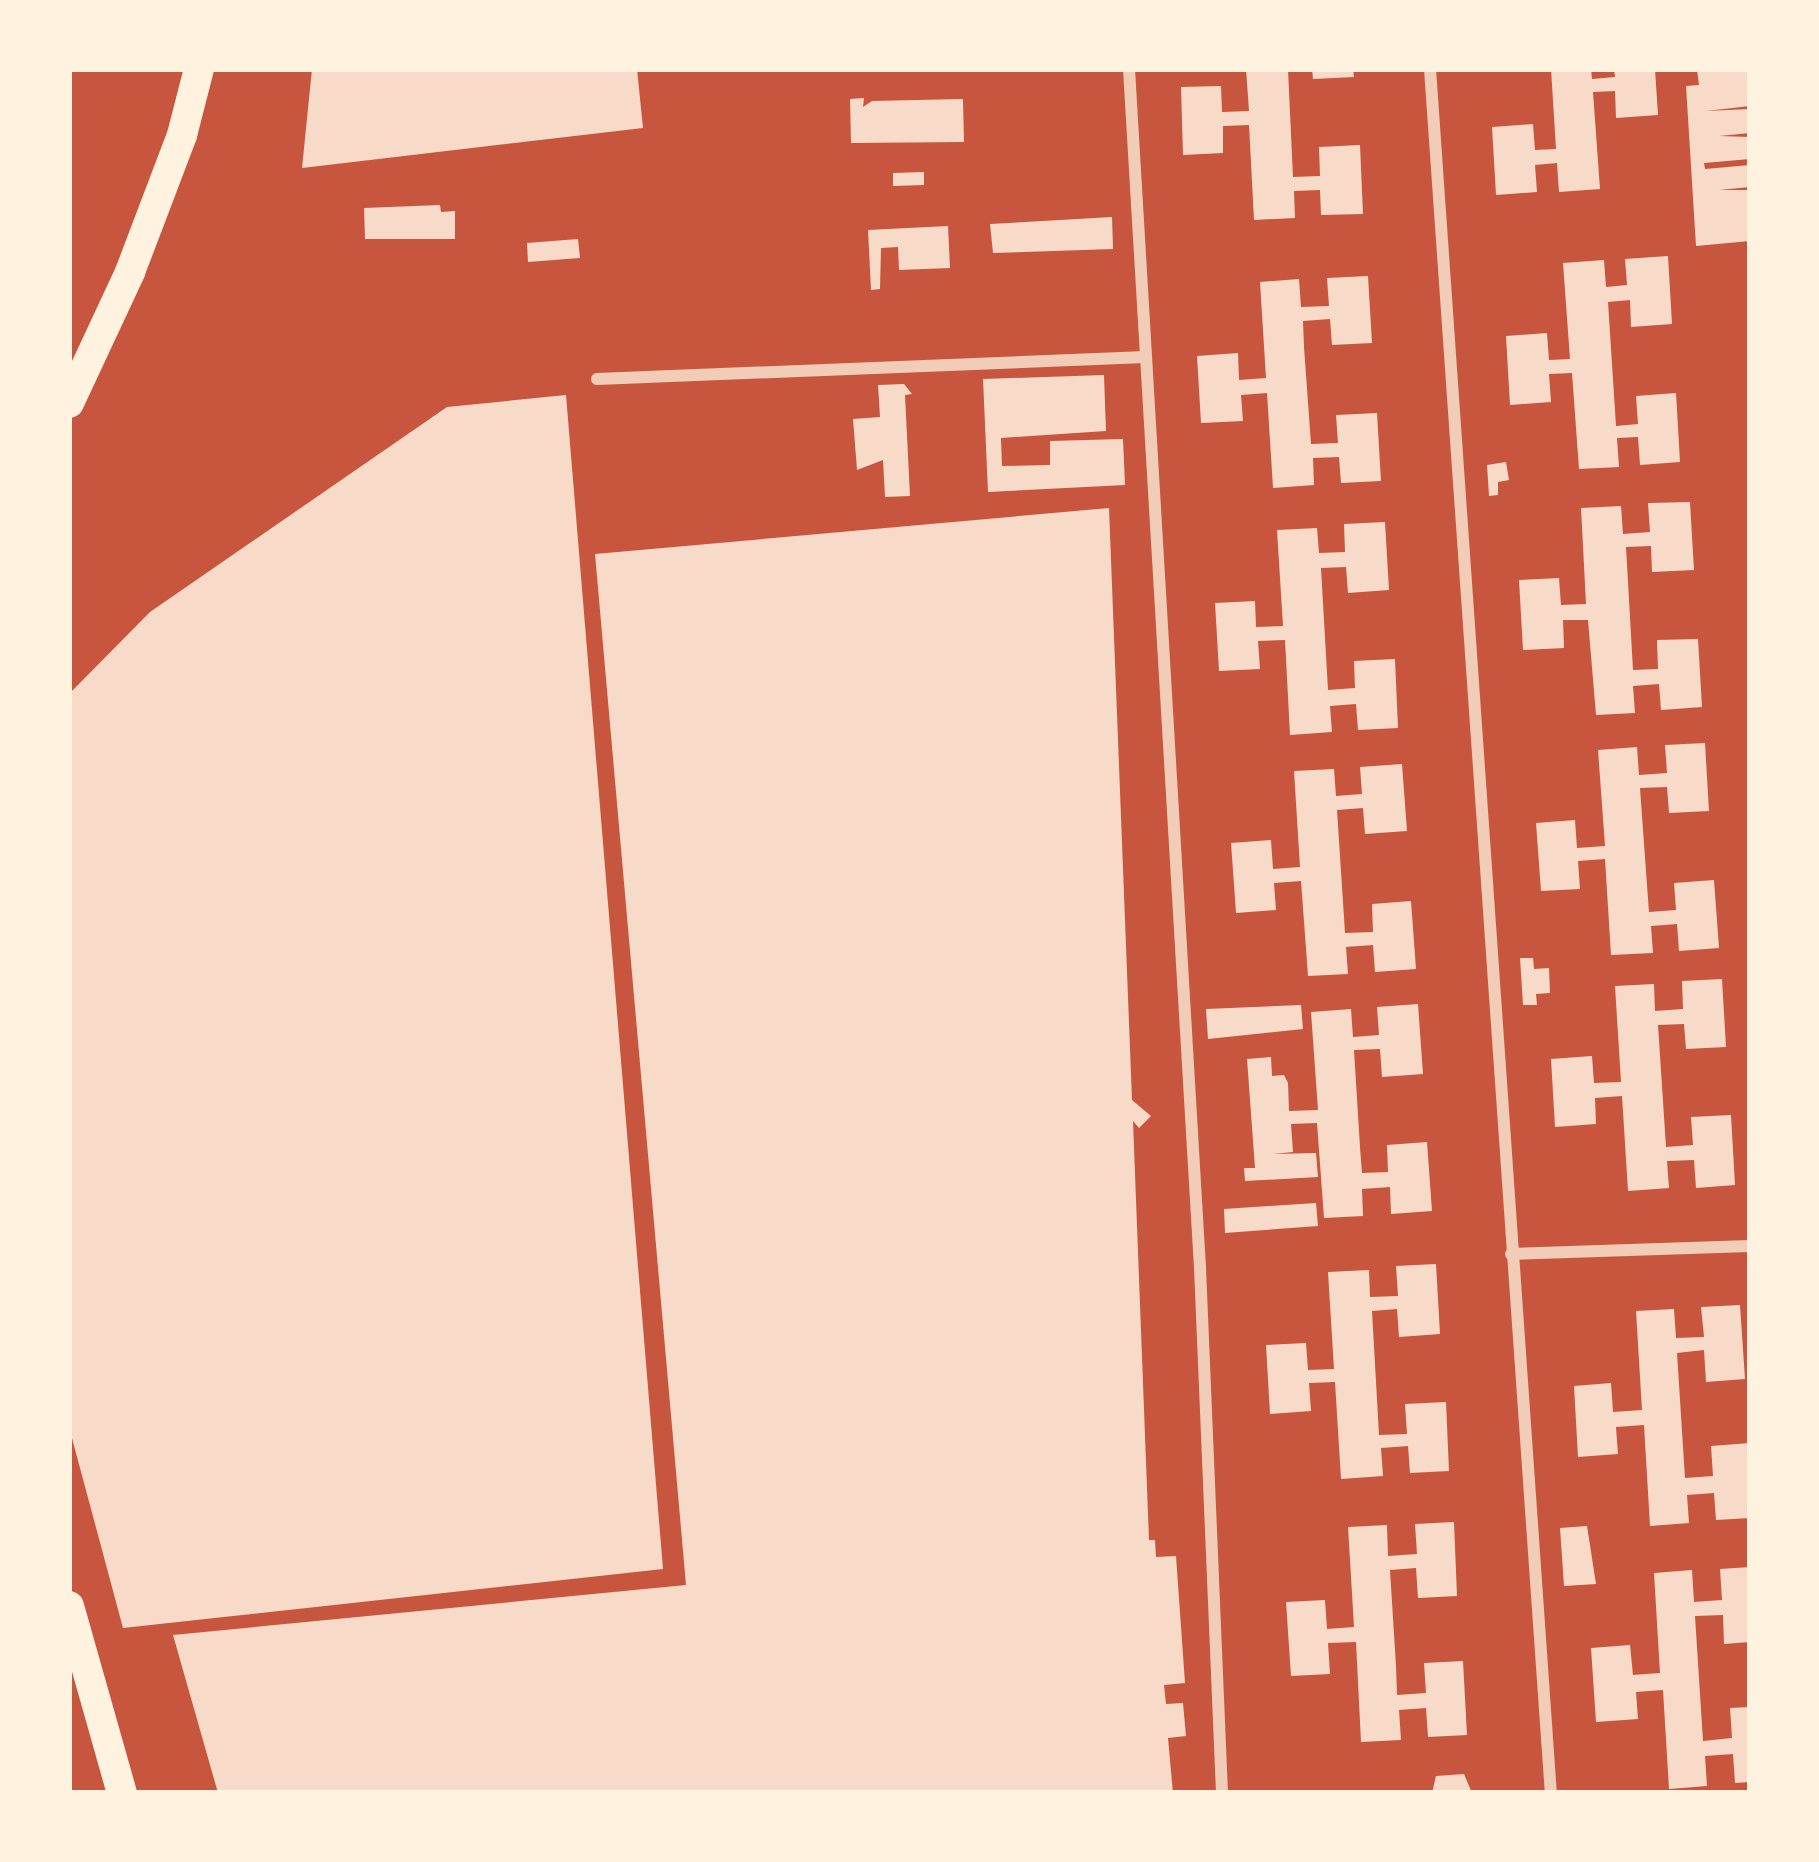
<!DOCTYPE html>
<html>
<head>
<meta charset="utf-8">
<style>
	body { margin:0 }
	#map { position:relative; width:1819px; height:1862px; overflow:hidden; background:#c8553d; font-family:"Asap Condensed",sans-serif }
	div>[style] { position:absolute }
	.building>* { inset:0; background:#f7dbc8 }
	.minor>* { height:12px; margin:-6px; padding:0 6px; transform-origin:6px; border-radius:6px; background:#f1ccb7 }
	.primary>* { height:30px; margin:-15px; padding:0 15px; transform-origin:15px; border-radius:15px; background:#fff3e0 }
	span { translate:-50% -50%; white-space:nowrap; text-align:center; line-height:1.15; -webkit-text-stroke:10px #fff3e0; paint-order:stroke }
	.frame { position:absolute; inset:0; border:72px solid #fff3e0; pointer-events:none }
</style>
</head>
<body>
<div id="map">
	<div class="building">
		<div style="clip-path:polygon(312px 69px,637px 69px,643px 128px,302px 168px)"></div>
		<div style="clip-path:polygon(1246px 69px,1288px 69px,1293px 177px,1320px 176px,1319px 147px,1360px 145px,1363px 214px,1321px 215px,1320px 190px,1294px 191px,1295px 218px,1254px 220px,1249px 125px,1223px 126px,1223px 153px,1183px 155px,1181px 87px,1221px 86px,1222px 112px,1249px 111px)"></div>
		<div style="clip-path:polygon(1312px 69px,1353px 69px,1354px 77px,1313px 79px)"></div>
		<div style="clip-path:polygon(1551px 69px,1591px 69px,1592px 79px,1615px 77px,1614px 69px,1655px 69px,1658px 115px,1616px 118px,1615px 91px,1593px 92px,1600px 189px,1559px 192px,1557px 163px,1535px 165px,1537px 192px,1496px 195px,1492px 127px,1533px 124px,1535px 150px,1556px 149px)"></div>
		<div style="clip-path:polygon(1697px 69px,1750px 69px,1750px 106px,1706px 111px,1750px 109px,1750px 133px,1719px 136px,1750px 137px,1750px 159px,1704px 163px,1705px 169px,1750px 165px,1750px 187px,1719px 190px,1750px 190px,1750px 241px,1696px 246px,1686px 86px,1699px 85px)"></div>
		<div style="clip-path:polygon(864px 98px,863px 107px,872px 101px,963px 99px,964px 142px,851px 143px,850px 99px)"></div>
		<div style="clip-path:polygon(924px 172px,924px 185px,893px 186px,893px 173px)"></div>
		<div style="clip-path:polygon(440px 205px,441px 212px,455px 211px,455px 239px,365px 239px,364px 208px)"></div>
		<div style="clip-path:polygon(1112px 217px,1113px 249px,993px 253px,990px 224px)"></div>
		<div style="clip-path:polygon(948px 226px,950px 268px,899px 270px,898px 247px,881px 248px,880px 289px,871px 290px,868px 230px)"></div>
		<div style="clip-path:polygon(578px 239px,580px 258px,528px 262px,527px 243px)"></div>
		<div style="clip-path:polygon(1668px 256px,1672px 324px,1631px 327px,1630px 300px,1608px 302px,1616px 426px,1638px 424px,1636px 396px,1676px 393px,1680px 462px,1640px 465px,1638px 437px,1617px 438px,1619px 467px,1579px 469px,1572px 373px,1549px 374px,1551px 402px,1510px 405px,1506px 336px,1547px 333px,1549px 360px,1570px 359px,1563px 263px,1604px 260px,1606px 287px,1627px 285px,1625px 259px)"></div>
		<div style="clip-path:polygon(1368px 276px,1372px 343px,1332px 345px,1330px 319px,1303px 321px,1304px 347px,1311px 444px,1338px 443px,1336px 415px,1377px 413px,1381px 481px,1341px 483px,1339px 457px,1313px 458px,1314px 485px,1273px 488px,1267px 393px,1241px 395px,1243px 421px,1201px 423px,1197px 356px,1238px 353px,1239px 380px,1266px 378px,1260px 282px,1299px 279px,1301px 307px,1329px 306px,1327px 278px)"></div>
		<div style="clip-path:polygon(1104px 375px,1106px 431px,1001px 438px,1002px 466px,1050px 465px,1050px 441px,1123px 439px,1125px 485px,988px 492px,983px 379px)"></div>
		<div style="clip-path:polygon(904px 384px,912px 394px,905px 395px,910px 496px,885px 497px,883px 460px,857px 470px,853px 419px,880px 417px,878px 385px)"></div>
		<div style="clip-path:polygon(566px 395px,663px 1569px,123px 1628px,69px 1427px,69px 694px,150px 612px,447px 407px)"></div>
		<div style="clip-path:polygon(1506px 462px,1509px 480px,1498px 482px,1498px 495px,1489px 496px,1487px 465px)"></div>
		<div style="clip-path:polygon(1690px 502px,1694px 570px,1652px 572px,1651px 546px,1626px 547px,1633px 670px,1658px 669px,1657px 640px,1698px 639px,1702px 707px,1661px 710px,1659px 684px,1633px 686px,1635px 713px,1596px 715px,1588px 620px,1563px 620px,1564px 648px,1523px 650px,1519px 580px,1559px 578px,1561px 605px,1586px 604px,1581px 508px,1621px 506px,1623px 534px,1650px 532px,1648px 503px)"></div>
		<div style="clip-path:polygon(1109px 508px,1132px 1100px,1151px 1116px,1139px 1128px,1133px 1121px,1149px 1540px,1155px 1540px,1156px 1557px,1176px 1556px,1185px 1683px,1164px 1685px,1166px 1704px,1183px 1703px,1186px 1736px,1168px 1738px,1173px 1793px,218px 1793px,173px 1635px,686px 1585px,595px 554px)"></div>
		<div style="clip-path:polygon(1385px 522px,1389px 590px,1348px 593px,1346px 567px,1321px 568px,1328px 690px,1355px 688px,1354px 661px,1395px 659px,1398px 728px,1358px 730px,1356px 704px,1330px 706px,1332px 732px,1290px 735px,1285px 640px,1258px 641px,1260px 669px,1219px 671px,1215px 603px,1255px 601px,1256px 627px,1283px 626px,1277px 530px,1317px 528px,1319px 553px,1345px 552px,1344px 524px)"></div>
		<div style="clip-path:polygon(1705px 743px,1709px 811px,1669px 813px,1667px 787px,1640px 788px,1647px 885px,1649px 912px,1676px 910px,1674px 883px,1714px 880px,1719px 948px,1679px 951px,1677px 924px,1651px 926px,1653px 953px,1611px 955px,1605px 859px,1578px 861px,1580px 889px,1541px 891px,1536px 823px,1575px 820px,1577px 848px,1605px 846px,1598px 750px,1637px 747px,1639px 775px,1667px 773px,1665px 745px)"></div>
		<div style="clip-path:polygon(1402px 764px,1407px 831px,1365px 834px,1363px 808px,1337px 810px,1345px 933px,1373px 932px,1372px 904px,1411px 901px,1416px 969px,1375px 972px,1373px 945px,1346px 947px,1348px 974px,1308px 976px,1301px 881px,1274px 883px,1276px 910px,1236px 913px,1231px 843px,1271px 840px,1273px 869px,1300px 867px,1294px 771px,1334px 769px,1336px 796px,1362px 794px,1360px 767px)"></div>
		<div style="clip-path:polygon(1520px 958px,1533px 958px,1534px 969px,1549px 968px,1550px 993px,1536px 994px,1537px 1005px,1523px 1005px)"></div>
		<div style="clip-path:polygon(1722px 979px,1726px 1047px,1686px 1049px,1684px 1024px,1658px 1025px,1666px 1147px,1693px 1145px,1691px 1117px,1731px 1115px,1735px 1185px,1696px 1188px,1694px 1160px,1667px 1161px,1669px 1188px,1628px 1191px,1622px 1096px,1595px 1098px,1596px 1124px,1555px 1127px,1551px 1059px,1592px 1056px,1594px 1083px,1621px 1082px,1615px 986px,1654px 984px,1655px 1011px,1683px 1009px,1682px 981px)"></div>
		<div style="clip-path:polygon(1418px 1004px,1423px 1074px,1382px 1077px,1380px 1049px,1354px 1050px,1360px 1147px,1362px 1173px,1388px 1172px,1387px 1145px,1427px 1142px,1432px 1211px,1391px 1214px,1390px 1187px,1362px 1189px,1363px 1216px,1324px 1218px,1317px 1123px,1291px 1124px,1293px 1152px,1273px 1154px,1316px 1153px,1318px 1177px,1245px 1181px,1244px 1168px,1255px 1168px,1247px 1059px,1271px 1057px,1272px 1076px,1284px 1075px,1288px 1083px,1289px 1111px,1318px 1110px,1311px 1012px,1351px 1009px,1353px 1037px,1379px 1035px,1377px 1007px)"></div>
		<div style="clip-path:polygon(1301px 1005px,1303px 1029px,1208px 1039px,1206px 1009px)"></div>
		<div style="clip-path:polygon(1316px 1203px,1318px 1226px,1225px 1233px,1224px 1209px)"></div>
		<div style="clip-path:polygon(1436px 1264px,1440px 1334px,1399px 1337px,1397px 1309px,1372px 1311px,1379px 1435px,1407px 1434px,1405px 1404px,1446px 1402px,1449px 1471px,1410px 1473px,1408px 1446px,1381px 1448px,1383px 1476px,1341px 1479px,1335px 1382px,1309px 1383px,1311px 1411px,1270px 1414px,1266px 1345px,1306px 1343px,1308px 1370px,1334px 1369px,1328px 1272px,1369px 1270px,1370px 1297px,1398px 1296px,1396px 1266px)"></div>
		<div style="clip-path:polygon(1740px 1305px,1745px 1379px,1706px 1382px,1704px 1350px,1677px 1353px,1685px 1478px,1713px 1476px,1711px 1446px,1750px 1443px,1750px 1518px,1716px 1520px,1714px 1493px,1687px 1495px,1689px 1523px,1650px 1526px,1644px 1425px,1616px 1427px,1618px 1454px,1578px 1457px,1574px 1386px,1611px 1383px,1613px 1412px,1642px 1410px,1636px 1311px,1674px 1309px,1676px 1338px,1704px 1337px,1701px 1307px)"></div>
		<div style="clip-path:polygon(1454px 1522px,1457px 1596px,1418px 1598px,1416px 1568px,1390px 1570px,1396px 1666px,1397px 1695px,1426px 1693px,1424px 1663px,1463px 1661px,1467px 1735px,1428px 1737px,1426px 1708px,1399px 1710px,1401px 1740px,1361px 1742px,1356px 1642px,1328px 1643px,1330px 1674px,1291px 1676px,1286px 1602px,1325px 1600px,1327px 1629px,1354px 1627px,1348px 1527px,1387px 1525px,1388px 1556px,1417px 1554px,1415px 1524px)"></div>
		<div style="clip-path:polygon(1587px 1526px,1596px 1584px,1564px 1586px,1560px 1528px)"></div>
		<div style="clip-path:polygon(1750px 1567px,1750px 1642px,1724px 1644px,1723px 1615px,1695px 1616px,1703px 1741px,1732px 1738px,1730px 1708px,1750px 1707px,1750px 1782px,1735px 1783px,1733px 1754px,1705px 1756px,1707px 1786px,1669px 1789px,1663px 1690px,1636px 1692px,1638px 1719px,1596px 1722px,1591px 1648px,1630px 1645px,1633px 1675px,1660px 1673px,1654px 1573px,1692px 1570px,1694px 1602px,1722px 1600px,1720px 1569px)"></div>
		<div style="clip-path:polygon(1464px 1774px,1472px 1793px,1432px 1793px,1436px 1776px)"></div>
	</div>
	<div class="minor">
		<div style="left:1129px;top:69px;width:1201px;rotate:86.61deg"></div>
		<div style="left:1200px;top:1268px;width:525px;rotate:87.6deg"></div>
		<div style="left:1430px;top:69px;width:1728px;rotate:85.99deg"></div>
		<div style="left:597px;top:379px;width:549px;rotate:-2.29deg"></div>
		<div style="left:1511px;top:1254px;width:239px;rotate:-1.9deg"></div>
	</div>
	<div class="primary">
		<div style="left:69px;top:403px;width:145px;rotate:-65deg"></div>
		<div style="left:130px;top:272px;width:147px;rotate:-69.2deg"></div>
		<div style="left:182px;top:135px;width:68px;rotate:-75.6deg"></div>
		<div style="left:69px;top:1606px;width:194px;rotate:74.2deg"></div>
	</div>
	<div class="frame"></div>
</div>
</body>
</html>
